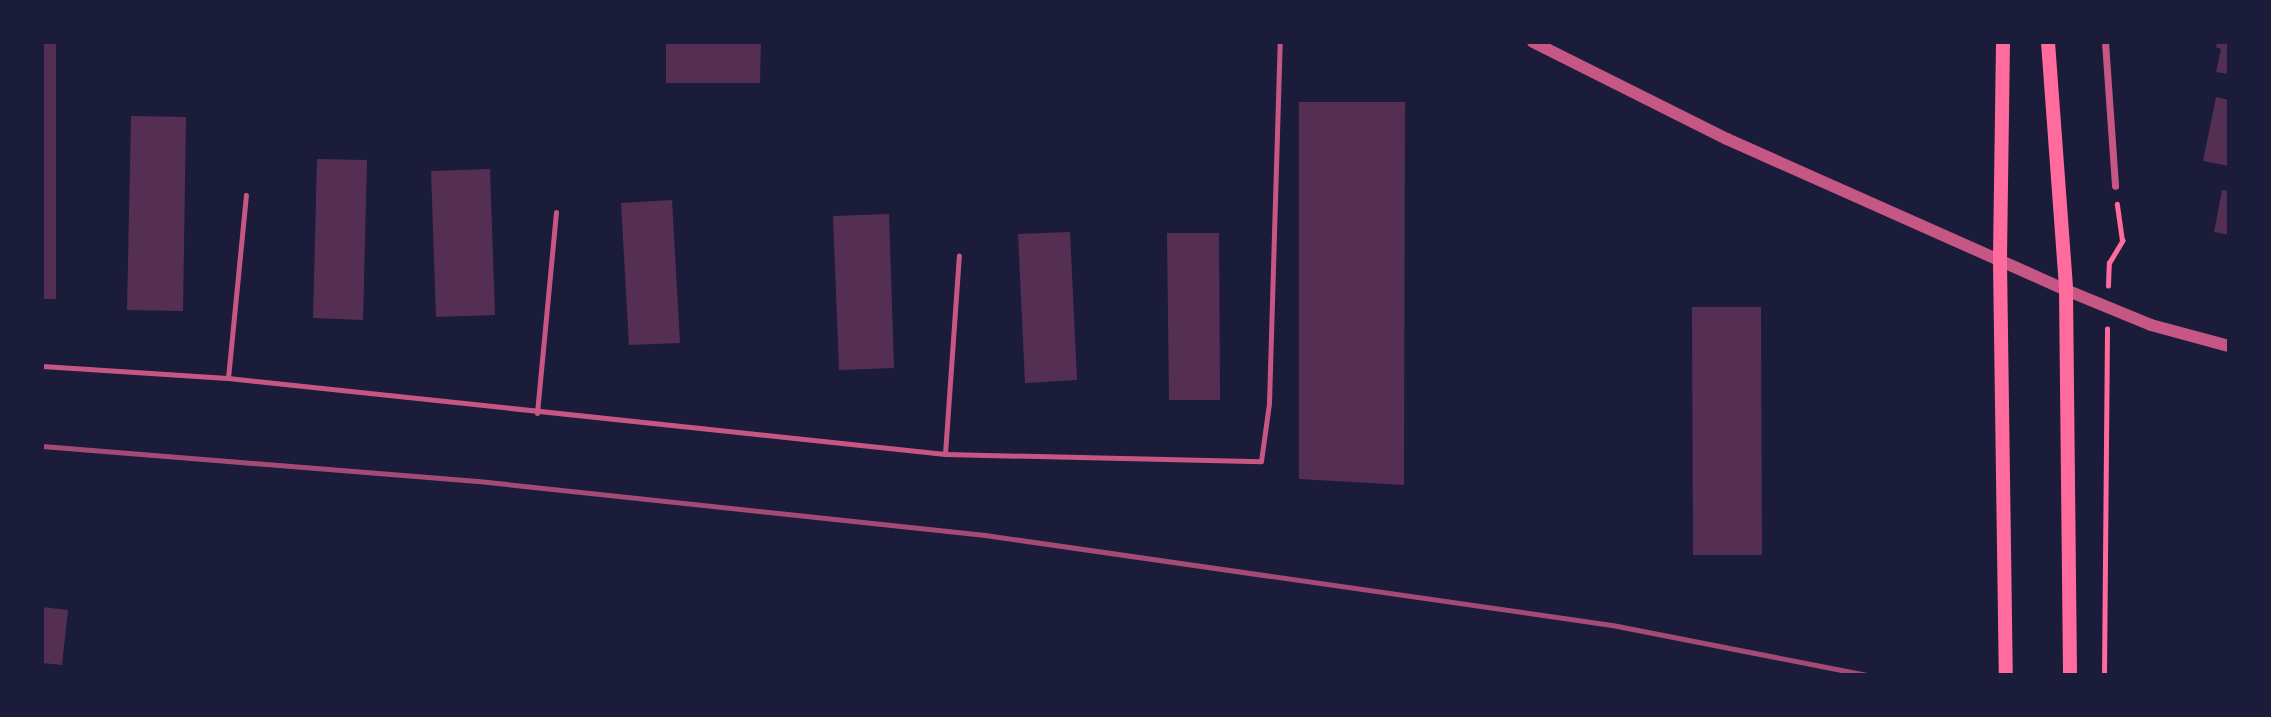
<!DOCTYPE html>
<html>
<head>
<meta charset="utf-8">
<style>
	body { margin:0 }
	#map { position:relative; width:2271px; height:717px; overflow:hidden; background:#1b1b3a; font-family:Manrope,sans-serif }
	div>[style] { position:absolute }
	.building>* { inset:0; background:#542f53 }
	.path>* { height:4.5px; margin:-2.25px; padding:0 2.25px; transform-origin:2.25px; border-radius:2.25px; background:#ff6b9d }
	.service>* { height:5px; margin:-2.5px; padding:0 2.5px; transform-origin:2.5px; border-radius:2.5px; background:#c65784 }
	.minor>* { height:7px; margin:-3.5px; padding:0 3.5px; transform-origin:3.5px; border-radius:3.5px; background:#c65784 }
	.tertiary>* { height:12px; margin:-6px; padding:0 6px; transform-origin:6px; border-radius:6px; background:#c65784 }
	.secondary>* { height:14px; margin:-7px; padding:0 7px; transform-origin:7px; border-radius:7px; background:#ff6b9d }
	.rail>* { height:5px; margin:-2.5px; padding:0 2.5px; transform-origin:2.5px; border-radius:2.5px; background:#a44b75 }
	span { translate:-50% -50%; white-space:nowrap; text-align:center; line-height:1.15; -webkit-text-stroke:7px #1b1b3a; paint-order:stroke }
	.frame { position:absolute; inset:0; border:44px solid #1b1b3a; pointer-events:none }
</style>
</head>
<body>
<div id="map">
	<div class="building">
		<div style="clip-path:polygon(42px 42px,56px 42px,56px 299px,42px 299px)"></div>
		<div style="clip-path:polygon(666px 42px,761px 42px,760px 83px,666px 83px)"></div>
		<div style="clip-path:polygon(2217px 42px,2229px 42px,2229px 74px,2216px 72px,2221px 49px,2216px 47px)"></div>
		<div style="clip-path:polygon(2216px 97px,2229px 100px,2229px 166px,2203px 161px)"></div>
		<div style="clip-path:polygon(1299px 102px,1405px 102px,1404px 485px,1299px 479px)"></div>
		<div style="clip-path:polygon(131px 116px,186px 117px,183px 311px,127px 310px)"></div>
		<div style="clip-path:polygon(317px 159px,367px 160px,363px 320px,313px 318px)"></div>
		<div style="clip-path:polygon(490px 169px,495px 315px,436px 317px,431px 171px)"></div>
		<div style="clip-path:polygon(2222px 190px,2229px 191px,2229px 235px,2214px 232px)"></div>
		<div style="clip-path:polygon(672px 200px,680px 343px,629px 345px,621px 203px)"></div>
		<div style="clip-path:polygon(889px 214px,894px 368px,839px 370px,833px 216px)"></div>
		<div style="clip-path:polygon(1070px 232px,1077px 380px,1025px 383px,1018px 234px)"></div>
		<div style="clip-path:polygon(1167px 233px,1219px 233px,1220px 400px,1169px 400px)"></div>
		<div style="clip-path:polygon(1692px 307px,1761px 307px,1762px 555px,1693px 555px)"></div>
		<div style="clip-path:polygon(42px 607px,68px 610px,62px 665px,42px 663px)"></div>
	</div>
	<div class="path">
		<div style="left:2108px;top:286px;width:23px;rotate:-88deg"></div>
		<div style="left:2109px;top:263px;width:26px;rotate:-59deg"></div>
		<div style="left:2122px;top:241px;width:37px;rotate:-98deg"></div>
		<div style="left:2104px;top:675px;width:346px;rotate:-89.5deg"></div>
	</div>
	<div class="service">
		<div style="left:42px;top:366px;width:186px;rotate:3.7deg"></div>
		<div style="left:228px;top:378px;width:721px;rotate:6.05deg"></div>
		<div style="left:945px;top:454px;width:316px;rotate:1.3deg"></div>
		<div style="left:1261px;top:461px;width:59px;rotate:-82.1deg"></div>
		<div style="left:1269px;top:403px;width:361px;rotate:-88.3deg"></div>
		<div style="left:228px;top:378px;width:184px;rotate:-84.4deg"></div>
		<div style="left:537px;top:413px;width:202px;rotate:-84.6deg"></div>
		<div style="left:945px;top:454px;width:199px;rotate:-86deg"></div>
	</div>
	<div class="minor">
		<div style="left:2105px;top:42px;width:144px;rotate:86deg"></div>
	</div>
	<div class="tertiary">
		<div style="left:1533px;top:42px;width:217px;rotate:26.6deg"></div>
		<div style="left:1727px;top:139px;width:371px;rotate:24deg"></div>
		<div style="left:2066px;top:290px;width:92px;rotate:22.4deg"></div>
		<div style="left:2151px;top:325px;width:81px;rotate:15.1deg"></div>
	</div>
	<div class="secondary">
		<div style="left:2003px;top:42px;width:219px;rotate:90.8deg"></div>
		<div style="left:2000px;top:261px;width:414px;rotate:89.2deg"></div>
		<div style="left:2048px;top:42px;width:249px;rotate:85.8deg"></div>
		<div style="left:2066px;top:290px;width:385px;rotate:89.4deg"></div>
	</div>
	<div class="rail">
		<div style="left:42px;top:446px;width:437px;rotate:4.6deg"></div>
		<div style="left:478px;top:481px;width:510px;rotate:6.08deg"></div>
		<div style="left:985px;top:535px;width:633px;rotate:8.17deg"></div>
		<div style="left:1612px;top:625px;width:261px;rotate:11.1deg"></div>
	</div>
	<div class="frame"></div>
</div>
</body>
</html>
